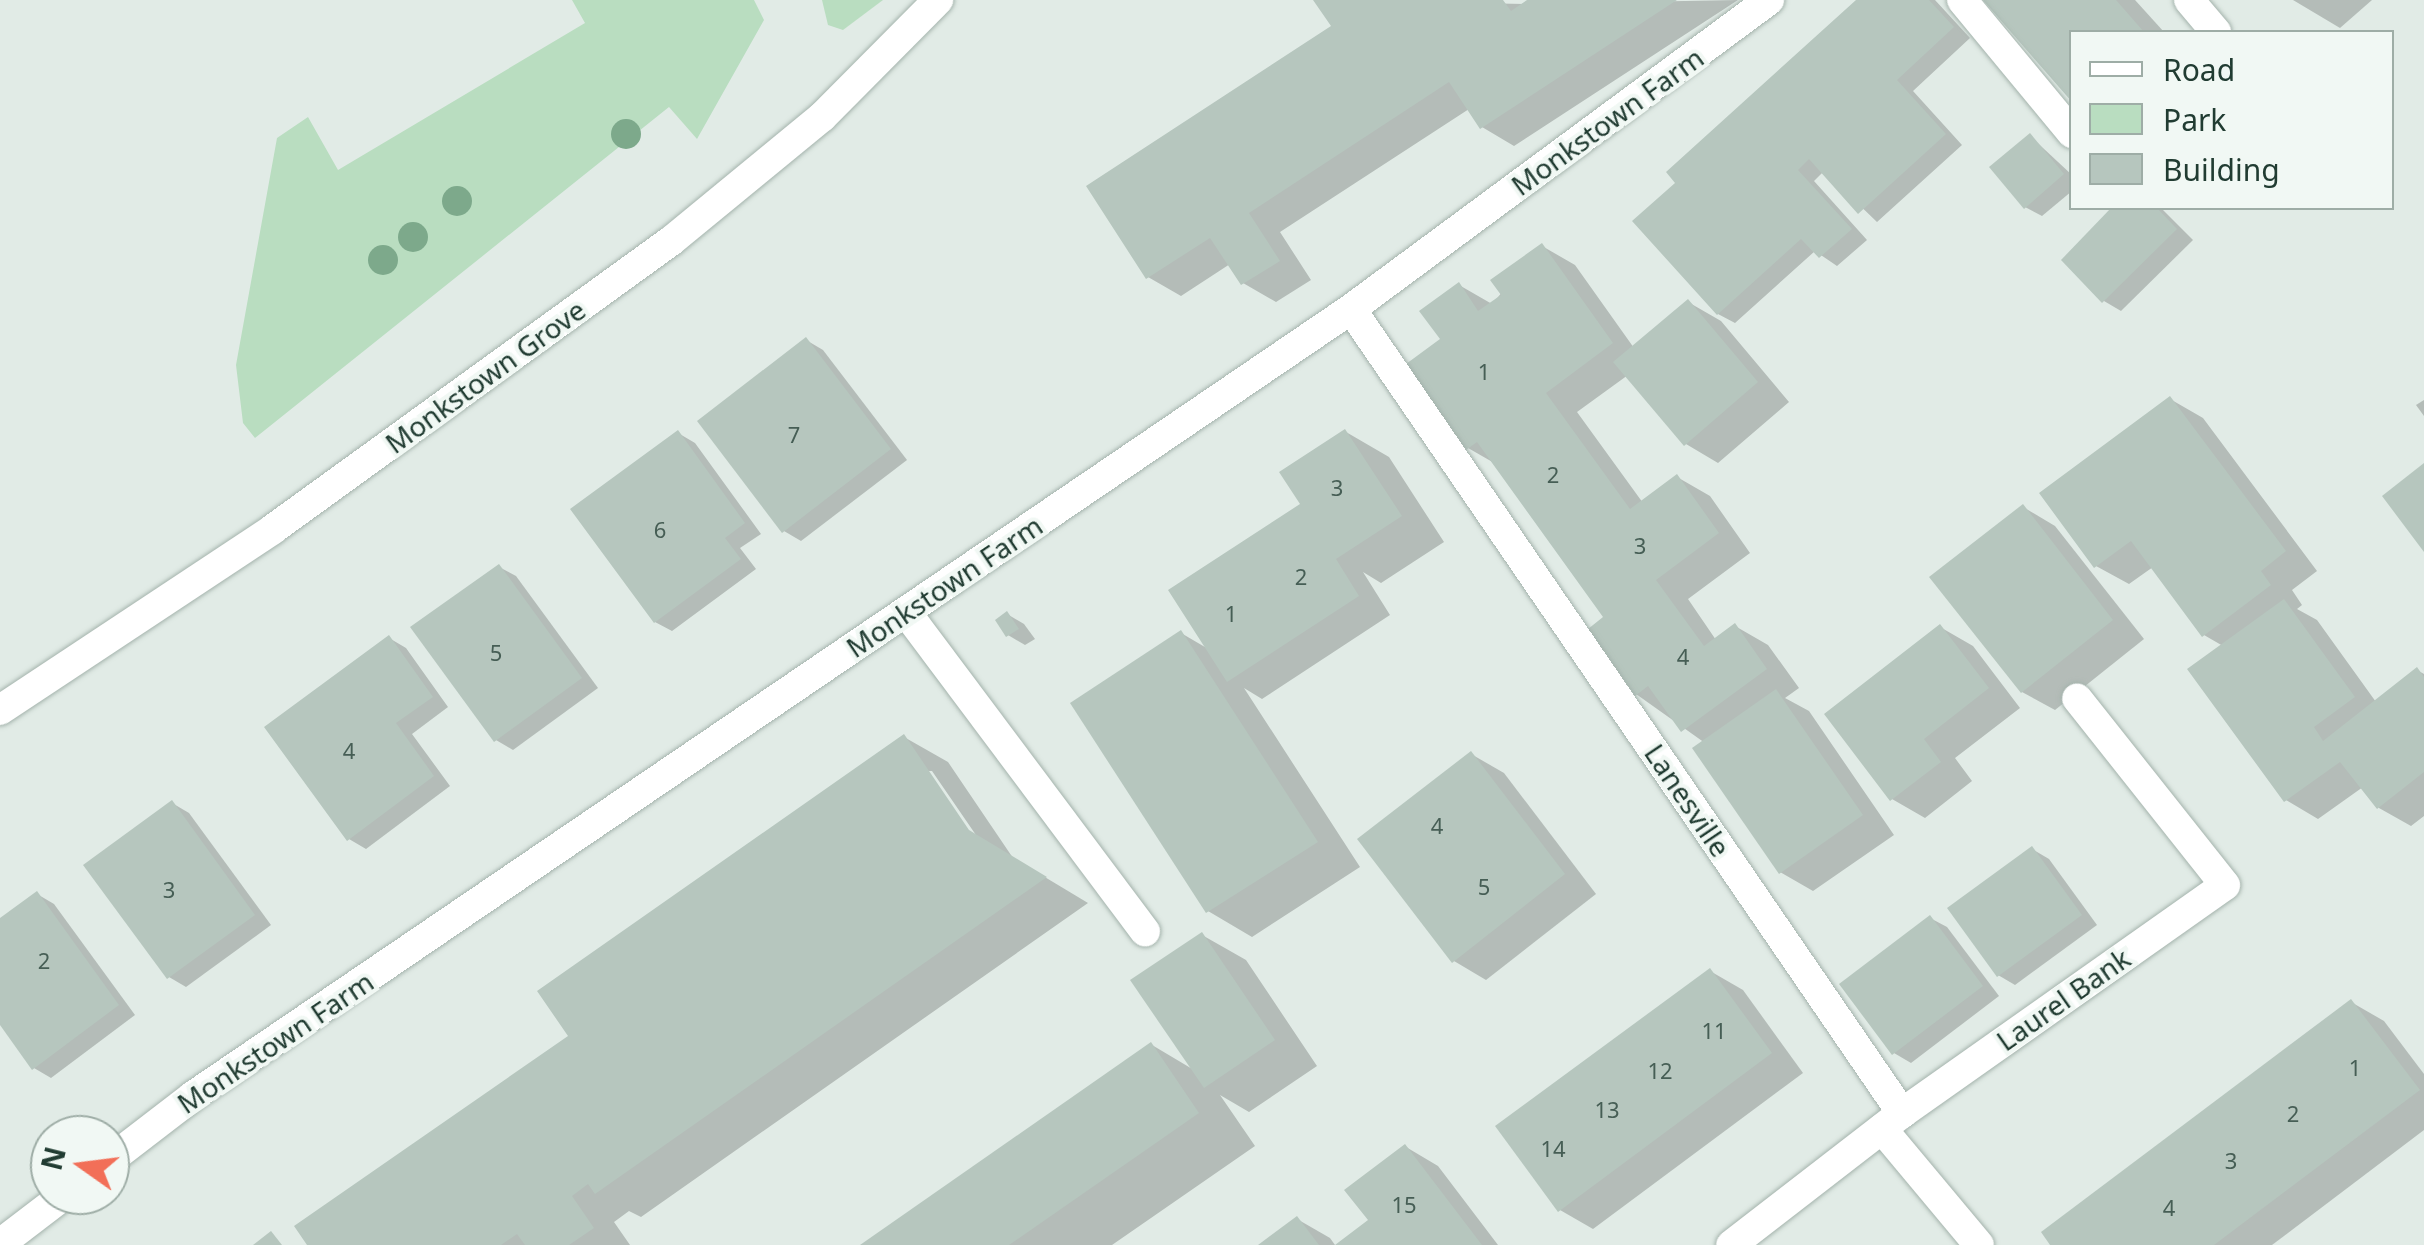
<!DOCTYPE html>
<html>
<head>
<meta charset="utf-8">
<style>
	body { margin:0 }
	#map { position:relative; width:2424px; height:1245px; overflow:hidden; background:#e1ebe6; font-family:"Noto Sans",sans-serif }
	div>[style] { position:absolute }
	.green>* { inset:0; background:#b9ddc0 }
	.shadow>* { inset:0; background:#0003 }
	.building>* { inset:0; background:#b6c6be }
	.roads { filter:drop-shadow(0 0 2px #a4b3ac) drop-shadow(0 0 2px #a4b3ac) }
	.service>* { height:30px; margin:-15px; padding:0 15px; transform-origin:15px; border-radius:15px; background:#fff }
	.minor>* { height:30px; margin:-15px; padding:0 15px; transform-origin:15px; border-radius:15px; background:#fff }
	.tertiary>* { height:30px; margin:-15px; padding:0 15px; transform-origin:15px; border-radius:15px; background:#fff }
	.trees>* { width:30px; height:30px; margin:-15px; border-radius:50%; background:#7da98b }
	span { translate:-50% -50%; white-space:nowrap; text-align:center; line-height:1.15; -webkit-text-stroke:8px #f1f8f4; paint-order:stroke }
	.number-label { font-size:22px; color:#465e55 }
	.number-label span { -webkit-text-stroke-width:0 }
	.street-label { font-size:28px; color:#213c32 }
	.legend { position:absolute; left:2069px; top:30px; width:325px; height:180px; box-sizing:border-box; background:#f1f8f4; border:2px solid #9eada6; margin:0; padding:12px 18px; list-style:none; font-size:30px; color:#213c32 }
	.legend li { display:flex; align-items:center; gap:20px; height:50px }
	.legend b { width:50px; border:2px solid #9eada6 }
	.north { position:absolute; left:30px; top:1115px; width:100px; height:100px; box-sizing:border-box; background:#f1f8f4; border:2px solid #9eada6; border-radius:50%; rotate:284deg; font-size:28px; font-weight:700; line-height:40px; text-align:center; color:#213c32 }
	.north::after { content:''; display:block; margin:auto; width:35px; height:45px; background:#f26f58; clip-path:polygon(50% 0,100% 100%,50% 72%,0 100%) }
</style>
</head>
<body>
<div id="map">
	<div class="green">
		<div style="clip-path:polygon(572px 0,754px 0,764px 20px,697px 139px,669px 107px,255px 438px,243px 423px,236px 365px,277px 138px,308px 117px,338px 170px,585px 23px)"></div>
		<div style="clip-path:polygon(822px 0,883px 0,843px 30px,828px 25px)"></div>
	</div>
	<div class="shadow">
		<div style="clip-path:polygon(1316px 0,1525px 4px,1738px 0,1514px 146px,1482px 127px,1469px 109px,1280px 232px,1311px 280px,1276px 302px,1243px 283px,1230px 264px,1181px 296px,1148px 277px,1335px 27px)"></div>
		<div style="clip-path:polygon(1860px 0,1935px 0,1970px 38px,1913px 91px,1962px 145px,1877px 222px,1824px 171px,1814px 181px,1867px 240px,1837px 266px,1815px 251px,1735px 323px,1718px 314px,1678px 183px)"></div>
		<div style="clip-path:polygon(1986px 0,2135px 0,2164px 32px,2072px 32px)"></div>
		<div style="clip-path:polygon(2293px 0,2372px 0,2340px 28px)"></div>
		<div style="clip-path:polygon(2030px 136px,2072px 175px,2072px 191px,2042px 216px,2025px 207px)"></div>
		<div style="clip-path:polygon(2114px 208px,2161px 208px,2193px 240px,2121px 311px,2104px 301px)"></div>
		<div style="clip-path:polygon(1542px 246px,1575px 265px,1634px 348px,1688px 302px,1721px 321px,1789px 402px,1718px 463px,1686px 444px,1628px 375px,1577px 412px,1643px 503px,1677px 477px,1710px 496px,1750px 553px,1688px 599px,1716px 640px,1735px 626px,1768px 645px,1799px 688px,1785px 698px,1809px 711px,1894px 835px,1813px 891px,1780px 872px,1705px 743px,1636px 694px,1607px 618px,1496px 464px,1468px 448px,1444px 340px,1459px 285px,1492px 304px)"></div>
		<div style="clip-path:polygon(806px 340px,823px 350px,907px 460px,801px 541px,784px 531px,701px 422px)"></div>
		<div style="clip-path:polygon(2170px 399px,2203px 418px,2317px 571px,2292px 590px,2302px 605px,2297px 609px,2317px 620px,2376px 702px,2417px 670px,2424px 674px,2424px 816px,2411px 826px,2379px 808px,2363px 787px,2318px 819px,2286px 800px,2223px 646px,2204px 635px,2153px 567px,2129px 584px,2096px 566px)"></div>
		<div style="clip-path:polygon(2424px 400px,2424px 416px,2416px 405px)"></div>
		<div style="clip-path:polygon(1346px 432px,1389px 457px,1444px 542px,1381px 583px,1363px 572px,1390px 615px,1262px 699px,1244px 688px,1360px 867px,1252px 937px,1208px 911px,1181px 633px,1210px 650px)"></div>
		<div style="clip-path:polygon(678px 433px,695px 443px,761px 534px,740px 548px,756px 569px,672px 631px,655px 622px)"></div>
		<div style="clip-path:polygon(2023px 507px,2055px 526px,2144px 639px,2055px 710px,2022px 692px)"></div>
		<div style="clip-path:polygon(499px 567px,516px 576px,598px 688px,513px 750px,496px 740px)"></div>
		<div style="clip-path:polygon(1007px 614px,1024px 624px,1035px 639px,1025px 645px,1008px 635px)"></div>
		<div style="clip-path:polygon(1940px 627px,1973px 646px,2020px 708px,1955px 758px,1972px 781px,1925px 818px,1892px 799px)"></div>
		<div style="clip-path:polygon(389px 638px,406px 648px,448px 707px,412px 734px,450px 786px,366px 849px,349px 839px)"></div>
		<div style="clip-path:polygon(evenodd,904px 737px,948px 762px,1013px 858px,1088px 903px,641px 1217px,629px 1211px,614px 1222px,630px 1245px,310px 1245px,571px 1037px,904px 737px,926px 771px,932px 771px,978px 838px,974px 841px,926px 771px)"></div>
		<div style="clip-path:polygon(1471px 754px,1504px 773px,1596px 894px,1486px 980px,1454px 961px)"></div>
		<div style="clip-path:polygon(172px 803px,189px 813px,271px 925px,186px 987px,169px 977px)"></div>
		<div style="clip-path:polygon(2032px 849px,2049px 859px,2097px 925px,2015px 985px,1998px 975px)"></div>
		<div style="clip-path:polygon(37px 894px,54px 904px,135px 1015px,51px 1078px,34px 1068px,0 1021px,0 921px)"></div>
		<div style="clip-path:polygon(1930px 918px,1947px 927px,1999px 996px,1911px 1063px,1894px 1053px)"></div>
		<div style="clip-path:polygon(1202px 935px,1246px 960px,1317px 1066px,1249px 1112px,1220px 1095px,1255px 1146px,1112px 1245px,865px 1245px,1152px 1045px,1194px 1070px)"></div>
		<div style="clip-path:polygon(1710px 971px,1743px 990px,1803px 1073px,1593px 1229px,1560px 1210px)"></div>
		<div style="clip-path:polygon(2351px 1002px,2384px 1021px,2424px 1074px,2424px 1130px,2272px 1245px,2053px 1245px)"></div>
		<div style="clip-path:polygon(1406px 1147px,1438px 1166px,1498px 1245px,1339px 1245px,1371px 1221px)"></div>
		<div style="clip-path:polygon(1297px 1219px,1330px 1238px,1335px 1245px,1262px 1245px)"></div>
	</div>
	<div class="building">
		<div style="clip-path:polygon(1313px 0,1503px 0,1511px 11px,1527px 0,1677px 0,1480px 129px,1449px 82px,1249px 213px,1280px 261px,1241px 285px,1210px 238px,1146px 279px,1086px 186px,1331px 26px)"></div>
		<div style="clip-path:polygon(1856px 0,1929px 0,1954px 27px,1897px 80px,1946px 134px,1858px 214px,1809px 159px,1798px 170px,1852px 229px,1819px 258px,1801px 239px,1717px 315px,1632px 221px,1675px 183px,1666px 172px)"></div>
		<div style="clip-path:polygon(1983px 0,2116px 0,2144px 32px,2072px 32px,2072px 102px)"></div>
		<div style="clip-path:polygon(2030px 133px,2064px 174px,2024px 209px,1989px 167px)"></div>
		<div style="clip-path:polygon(2111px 208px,2157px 208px,2177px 229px,2102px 303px,2061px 260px)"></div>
		<div style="clip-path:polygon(1542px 243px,1613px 343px,1546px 393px,1630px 509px,1677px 474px,1719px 533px,1656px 580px,1704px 646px,1735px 623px,1767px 669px,1681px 732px,1648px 686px,1635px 696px,1588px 629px,1603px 617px,1477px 442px,1466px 450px,1406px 364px,1440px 339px,1419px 311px,1459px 282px,1478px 311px,1501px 295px,1490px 280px)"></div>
		<div style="clip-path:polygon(1688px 299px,1758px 382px,1684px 446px,1613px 362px)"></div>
		<div style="clip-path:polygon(806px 337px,891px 449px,782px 533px,697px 421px)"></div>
		<div style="clip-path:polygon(2170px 396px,2286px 551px,2261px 571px,2271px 585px,2202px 637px,2131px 541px,2094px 568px,2039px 493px)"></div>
		<div style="clip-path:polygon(1345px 429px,1402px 516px,1336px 559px,1359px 596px,1227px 682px,1168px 590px,1300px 504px,1279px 472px)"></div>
		<div style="clip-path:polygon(678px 430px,745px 523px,725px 538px,741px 559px,654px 623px,570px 509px)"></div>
		<div style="clip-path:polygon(2424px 463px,2424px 552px,2382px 496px)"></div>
		<div style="clip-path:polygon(2023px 504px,2113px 620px,2021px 693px,1929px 577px)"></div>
		<div style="clip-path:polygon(499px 564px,582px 678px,494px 742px,410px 627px)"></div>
		<div style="clip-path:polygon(2284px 599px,2355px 697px,2314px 727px,2323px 741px,2417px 667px,2424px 677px,2424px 772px,2377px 809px,2340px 762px,2284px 802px,2187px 669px)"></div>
		<div style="clip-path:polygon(1007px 611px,1019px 629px,1006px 637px,995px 620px)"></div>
		<div style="clip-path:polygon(1940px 624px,1989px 688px,1924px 739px,1941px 762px,1890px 801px,1824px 714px)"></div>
		<div style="clip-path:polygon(1181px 630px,1318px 842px,1206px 913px,1070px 703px)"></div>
		<div style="clip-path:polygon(389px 635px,433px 697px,396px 723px,434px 776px,347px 841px,264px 727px)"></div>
		<div style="clip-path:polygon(1776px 689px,1863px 815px,1779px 874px,1692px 748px)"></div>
		<div style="clip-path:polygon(904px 734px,969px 830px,1047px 877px,595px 1194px,588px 1184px,572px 1196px,594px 1228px,569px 1245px,525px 1245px,517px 1234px,501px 1245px,307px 1245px,294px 1226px,568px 1036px,537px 991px)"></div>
		<div style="clip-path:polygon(1471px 751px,1565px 874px,1452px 963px,1357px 839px)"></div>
		<div style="clip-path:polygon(172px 800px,255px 915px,167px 979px,83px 865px)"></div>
		<div style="clip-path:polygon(2032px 846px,2082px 915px,1997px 977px,1947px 908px)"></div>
		<div style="clip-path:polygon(37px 891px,119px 1005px,32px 1070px,0 1025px,0 918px)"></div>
		<div style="clip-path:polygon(1930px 915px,1983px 986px,1892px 1055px,1839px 984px)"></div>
		<div style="clip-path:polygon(1202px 932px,1275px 1040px,1204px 1088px,1130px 980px)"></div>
		<div style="clip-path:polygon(1710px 968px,1772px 1053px,1558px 1212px,1495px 1126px)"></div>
		<div style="clip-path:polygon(2351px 999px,2420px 1090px,2214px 1245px,2050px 1245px,2041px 1232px)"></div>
		<div style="clip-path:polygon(1151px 1042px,1199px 1113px,1009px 1245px,860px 1245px)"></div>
		<div style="clip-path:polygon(1405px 1144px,1482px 1245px,1335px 1245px,1368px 1220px,1344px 1190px)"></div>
		<div style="clip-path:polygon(1297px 1216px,1319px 1245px,1258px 1245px)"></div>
		<div style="clip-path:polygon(271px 1231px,282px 1245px,253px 1245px)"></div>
	</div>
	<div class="roads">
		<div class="service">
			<div style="left:1962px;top:0;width:173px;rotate:50.4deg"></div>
			<div style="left:906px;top:612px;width:399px;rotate:53.2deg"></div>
			<div style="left:1882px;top:1129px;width:151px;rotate:50.1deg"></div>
		</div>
		<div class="minor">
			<div style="left:2189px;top:0;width:42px;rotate:49.8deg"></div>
			<div style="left:1351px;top:309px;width:975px;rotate:55.58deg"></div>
			<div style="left:1902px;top:1113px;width:216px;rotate:142.3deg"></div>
			<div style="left:0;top:710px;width:328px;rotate:-33.5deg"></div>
			<div style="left:273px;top:529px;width:491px;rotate:-35.9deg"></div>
			<div style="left:671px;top:241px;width:195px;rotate:-39.4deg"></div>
			<div style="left:822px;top:117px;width:165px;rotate:-45.2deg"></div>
			<div style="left:1902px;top:1113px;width:395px;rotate:-35.2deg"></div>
			<div style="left:2225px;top:885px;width:238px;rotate:-128.4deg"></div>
		</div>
		<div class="tertiary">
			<div style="left:110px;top:1160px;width:105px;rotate:-37.6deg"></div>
			<div style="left:193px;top:1096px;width:1400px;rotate:-34.2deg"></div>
			<div style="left:1351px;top:309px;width:520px;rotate:-36.47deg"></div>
			<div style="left:0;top:1244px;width:81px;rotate:-37.4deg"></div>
		</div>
	</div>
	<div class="trees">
		<div style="left:626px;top:134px"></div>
		<div style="left:457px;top:201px"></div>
		<div style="left:413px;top:237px"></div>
		<div style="left:383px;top:260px"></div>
	</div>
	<div class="number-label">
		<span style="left:1484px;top:372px">1</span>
		<span style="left:794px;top:435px">7</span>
		<span style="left:1553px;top:475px">2</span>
		<span style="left:1337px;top:488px">3</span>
		<span style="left:660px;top:530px">6</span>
		<span style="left:1640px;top:546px">3</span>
		<span style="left:1301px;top:577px">2</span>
		<span style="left:1231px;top:614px">1</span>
		<span style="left:496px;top:653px">5</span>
		<span style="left:1683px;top:657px">4</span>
		<span style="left:349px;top:751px">4</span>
		<span style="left:1437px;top:826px">4</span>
		<span style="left:1484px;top:887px">5</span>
		<span style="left:169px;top:890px">3</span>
		<span style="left:44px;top:961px">2</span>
		<span style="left:1714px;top:1031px">11</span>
		<span style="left:2355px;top:1068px">1</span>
		<span style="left:1660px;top:1071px">12</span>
		<span style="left:1607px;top:1110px">13</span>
		<span style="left:2293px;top:1114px">2</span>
		<span style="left:1553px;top:1149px">14</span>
		<span style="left:2231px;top:1161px">3</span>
		<span style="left:1404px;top:1205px">15</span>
		<span style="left:2169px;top:1208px">4</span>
	</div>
	<div class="street-label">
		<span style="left:1607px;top:121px;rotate:-36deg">Monkstown Farm</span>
		<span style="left:485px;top:376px;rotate:-36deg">Monkstown Grove</span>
		<span style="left:944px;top:586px;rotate:-34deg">Monkstown Farm</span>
		<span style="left:1688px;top:800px;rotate:56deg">Lanesville</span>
		<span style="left:2063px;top:999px;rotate:-35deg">Laurel Bank</span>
		<span style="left:275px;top:1042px;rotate:-34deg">Monkstown Farm</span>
	</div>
	<ul class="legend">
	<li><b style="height:12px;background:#fff"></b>Road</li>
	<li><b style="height:28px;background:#b9ddc0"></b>Park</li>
	<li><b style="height:28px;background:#b6c6be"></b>Building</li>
	</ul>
	<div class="north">N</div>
</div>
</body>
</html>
